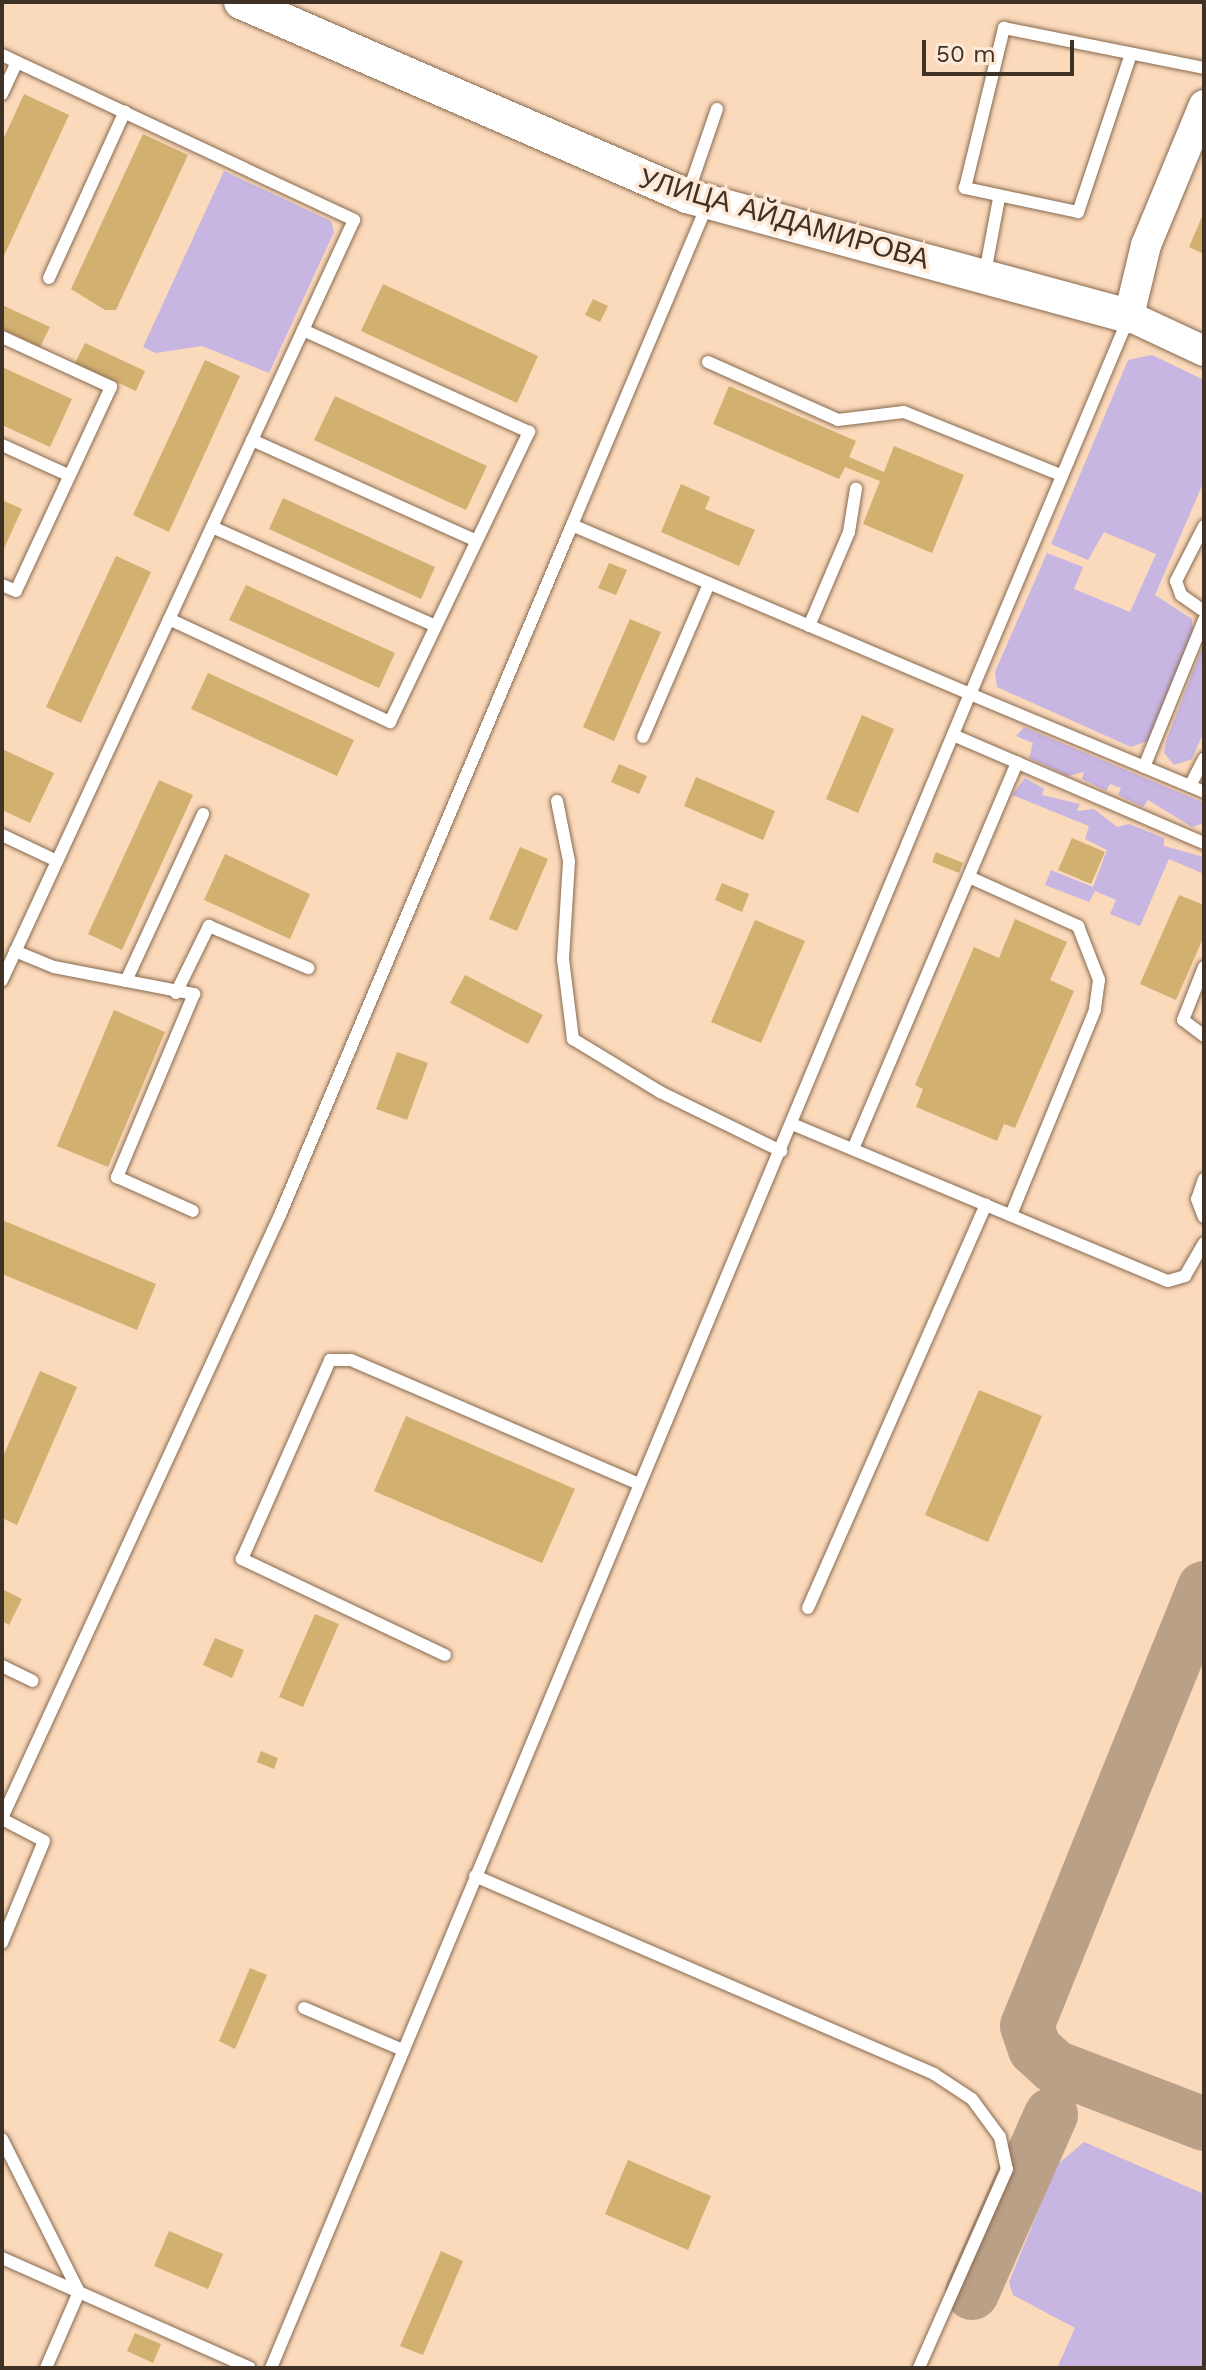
<!DOCTYPE html>
<html>
<head>
<meta charset="utf-8">
<style>
	body { margin:0 }
	#map { position:relative; width:1206px; height:2370px; overflow:hidden; background:#fbd9bb; font-family:"Work Sans",sans-serif }
	div>[style] { position:absolute }
	.green>* { inset:0; background:#c7b5e2 }
	.taxiway>* { height:54px; margin:-27px; padding:0 27px; transform-origin:27px; border-radius:27px; background:#bba088 }
	.building>* { inset:0; background:#d1b070 }
	.roads { filter:drop-shadow(0 0 2px #87694e) drop-shadow(0 0 2px #87694e) }
	.service>* { height:12px; margin:-6px; padding:0 6px; transform-origin:6px; border-radius:6px; background:#fff }
	.tertiary>* { height:30px; margin:-15px; padding:0 15px; transform-origin:15px; border-radius:15px; background:#fff }
	.secondary>* { height:34px; margin:-17px; padding:0 17px; transform-origin:17px; border-radius:17px; background:#fff }
	span { translate:-50% -50%; white-space:nowrap; text-align:center; line-height:1.15; -webkit-text-stroke:7px #fee9d7; paint-order:stroke }
	.street-label { font-size:28px; color:#3f3126 }
	.frame { position:absolute; inset:0; border:4px solid #3f3126; pointer-events:none }
	.scale { position:absolute; left:922px; top:40px; width:152px; height:36px; box-sizing:border-box; border:4px solid #3f3126; border-top:0; padding-left:10px; font-size:24px; line-height:28px; white-space:nowrap; color:#3f3126; -webkit-text-stroke:6px #fee9d7; paint-order:stroke }
</style>
</head>
<body>
<div id="map">
	<div class="green">
		<div style="clip-path:polygon(224px 171px,331px 221px,334px 232px,269px 373px,202px 346px,156px 353px,143px 347px)"></div>
		<div style="clip-path:polygon(1152px 355px,1204px 380px,1204px 481px,1155px 595px,1192px 619px,1193px 635px,1150px 740px,1131px 747px,997px 687px,995px 672px,1047px 553px,1083px 567px,1074px 589px,1130px 612px,1156px 554px,1104px 532px,1088px 560px,1051px 544px,1128px 360px)"></div>
		<div style="clip-path:polygon(1204px 643px,1204px 731px,1192px 759px,1174px 765px,1164px 753px,1166px 741px)"></div>
		<div style="clip-path:polygon(1024px 727px,1204px 803px,1204px 823px,1192px 827px,1148px 800px,1143px 807px,1118px 795px,1121px 788px,1110px 784px,1106px 791px,1082px 779px,1084px 772px,1068px 776px,1029px 758px,1033px 743px,1016px 736px)"></div>
		<div style="clip-path:polygon(1025px 778px,1044px 789px,1042px 795px,1080px 804px,1077px 811px,1094px 809px,1117px 827px,1129px 824px,1164px 838px,1164px 846px,1204px 857px,1204px 874px,1169px 859px,1140px 926px,1110px 914px,1116px 900px,1095px 891px,1089px 902px,1045px 885px,1051px 870px,1093px 887px,1107px 850px,1085px 839px,1089px 826px,1012px 795px)"></div>
		<div style="clip-path:polygon(1084px 2142px,1204px 2194px,1204px 2368px,1057px 2368px,1075px 2328px,1013px 2295px,1009px 2282px,1057px 2165px)"></div>
	</div>
	<div class="taxiway">
		<div style="left:1204px;top:1588px;width:472px;rotate:112deg"></div>
		<div style="left:1027px;top:2026px;width:24px;rotate:71deg"></div>
		<div style="left:1035px;top:2049px;width:27px;rotate:42deg"></div>
		<div style="left:1055px;top:2067px;width:160px;rotate:20.9deg"></div>
		<div style="left:972px;top:2293px;width:195px;rotate:-66.1deg"></div>
	</div>
	<div class="building">
		<div style="clip-path:polygon(24px 94px,69px 115px,2px 260px,2px 142px)"></div>
		<div style="clip-path:polygon(143px 134px,188px 155px,116px 310px,105px 310px,71px 289px)"></div>
		<div style="clip-path:polygon(1204px 212px,1204px 254px,1189px 247px)"></div>
		<div style="clip-path:polygon(383px 284px,538px 356px,517px 403px,361px 331px)"></div>
		<div style="clip-path:polygon(593px 299px,608px 306px,600px 322px,585px 315px)"></div>
		<div style="clip-path:polygon(2px 305px,50px 327px,40px 347px,2px 329px)"></div>
		<div style="clip-path:polygon(85px 343px,145px 371px,136px 391px,75px 363px)"></div>
		<div style="clip-path:polygon(205px 360px,240px 376px,169px 532px,133px 515px)"></div>
		<div style="clip-path:polygon(2px 367px,72px 399px,50px 447px,2px 425px)"></div>
		<div style="clip-path:polygon(729px 386px,856px 441px,849px 457px,884px 472px,894px 446px,964px 475px,932px 553px,863px 524px,880px 481px,845px 467px,839px 479px,713px 424px)"></div>
		<div style="clip-path:polygon(335px 396px,487px 466px,466px 510px,314px 440px)"></div>
		<div style="clip-path:polygon(681px 484px,710px 497px,705px 509px,755px 530px,739px 566px,661px 532px)"></div>
		<div style="clip-path:polygon(283px 498px,435px 567px,421px 599px,269px 529px)"></div>
		<div style="clip-path:polygon(2px 500px,22px 509px,2px 553px)"></div>
		<div style="clip-path:polygon(116px 556px,151px 572px,81px 723px,46px 707px)"></div>
		<div style="clip-path:polygon(609px 563px,627px 570px,616px 595px,598px 588px)"></div>
		<div style="clip-path:polygon(246px 585px,395px 653px,379px 688px,229px 620px)"></div>
		<div style="clip-path:polygon(630px 619px,661px 632px,614px 741px,583px 727px)"></div>
		<div style="clip-path:polygon(208px 673px,354px 740px,337px 776px,191px 709px)"></div>
		<div style="clip-path:polygon(862px 715px,894px 729px,858px 813px,826px 799px)"></div>
		<div style="clip-path:polygon(2px 749px,54px 773px,30px 823px,2px 810px)"></div>
		<div style="clip-path:polygon(619px 764px,647px 776px,639px 794px,611px 782px)"></div>
		<div style="clip-path:polygon(696px 777px,775px 811px,763px 840px,684px 806px)"></div>
		<div style="clip-path:polygon(159px 780px,193px 795px,122px 950px,88px 934px)"></div>
		<div style="clip-path:polygon(1072px 838px,1105px 852px,1091px 884px,1058px 870px)"></div>
		<div style="clip-path:polygon(520px 847px,548px 859px,517px 931px,489px 919px)"></div>
		<div style="clip-path:polygon(936px 852px,963px 863px,959px 873px,932px 862px)"></div>
		<div style="clip-path:polygon(225px 854px,310px 894px,290px 939px,204px 900px)"></div>
		<div style="clip-path:polygon(722px 883px,749px 894px,742px 912px,715px 900px)"></div>
		<div style="clip-path:polygon(1179px 895px,1204px 905px,1204px 936px,1176px 1000px,1140px 984px)"></div>
		<div style="clip-path:polygon(1015px 919px,1067px 942px,1050px 980px,1074px 991px,1015px 1128px,1004px 1124px,997px 1141px,916px 1107px,923px 1089px,915px 1085px,974px 947px,999px 958px)"></div>
		<div style="clip-path:polygon(755px 920px,805px 941px,761px 1043px,711px 1022px)"></div>
		<div style="clip-path:polygon(465px 975px,543px 1015px,528px 1044px,450px 1003px)"></div>
		<div style="clip-path:polygon(114px 1010px,165px 1032px,108px 1167px,57px 1146px)"></div>
		<div style="clip-path:polygon(397px 1052px,428px 1063px,407px 1120px,376px 1109px)"></div>
		<div style="clip-path:polygon(2px 1220px,156px 1284px,137px 1330px,2px 1274px)"></div>
		<div style="clip-path:polygon(40px 1371px,77px 1387px,17px 1525px,2px 1518px,2px 1459px)"></div>
		<div style="clip-path:polygon(979px 1390px,1042px 1416px,988px 1542px,925px 1515px)"></div>
		<div style="clip-path:polygon(406px 1416px,575px 1489px,542px 1563px,374px 1491px)"></div>
		<div style="clip-path:polygon(2px 1589px,22px 1599px,9px 1625px,2px 1621px)"></div>
		<div style="clip-path:polygon(315px 1614px,339px 1624px,303px 1707px,279px 1697px)"></div>
		<div style="clip-path:polygon(215px 1638px,244px 1650px,232px 1678px,203px 1665px)"></div>
		<div style="clip-path:polygon(261px 1751px,278px 1758px,274px 1769px,257px 1762px)"></div>
		<div style="clip-path:polygon(250px 1968px,267px 1975px,235px 2049px,219px 2041px)"></div>
		<div style="clip-path:polygon(628px 2160px,711px 2196px,688px 2250px,605px 2214px)"></div>
		<div style="clip-path:polygon(169px 2231px,223px 2254px,208px 2289px,154px 2266px)"></div>
		<div style="clip-path:polygon(441px 2251px,463px 2261px,423px 2355px,400px 2346px)"></div>
		<div style="clip-path:polygon(135px 2333px,161px 2344px,153px 2363px,127px 2351px)"></div>
	</div>
	<div class="roads">
		<div class="service">
			<div style="left:1131px;top:54px;width:167px;rotate:108.5deg"></div>
			<div style="left:1078px;top:212px;width:116px;rotate:-168deg"></div>
			<div style="left:965px;top:188px;width:165px;rotate:-76.3deg"></div>
			<div style="left:1004px;top:28px;width:204px;rotate:11.3deg"></div>
			<div style="left:2px;top:55px;width:389px;rotate:25.1deg"></div>
			<div style="left:354px;top:220px;width:838px;rotate:114.85deg"></div>
			<div style="left:2px;top:94px;width:35px;rotate:-65deg"></div>
			<div style="left:688px;top:193px;width:89px;rotate:-71deg"></div>
			<div style="left:985px;top:273px;width:76px;rotate:-79.4deg"></div>
			<div style="left:49px;top:278px;width:183px;rotate:-65.5deg"></div>
			<div style="left:1128px;top:319px;width:407px;rotate:112.8deg"></div>
			<div style="left:970px;top:694px;width:254px;rotate:22.7deg"></div>
			<div style="left:2px;top:337px;width:120px;rotate:24.6deg"></div>
			<div style="left:111px;top:387px;width:225px;rotate:115deg"></div>
			<div style="left:16px;top:591px;width:15px;rotate:-157deg"></div>
			<div style="left:708px;top:362px;width:142px;rotate:24deg"></div>
			<div style="left:838px;top:420px;width:66px;rotate:-6.9deg"></div>
			<div style="left:904px;top:412px;width:169px;rotate:21.9deg"></div>
			<div style="left:252px;top:440px;width:244px;rotate:24.2deg"></div>
			<div style="left:2px;top:445px;width:72px;rotate:24.4deg"></div>
			<div style="left:1204px;top:526px;width:62px;rotate:117deg"></div>
			<div style="left:1176px;top:581px;width:15px;rotate:70deg"></div>
			<div style="left:1181px;top:595px;width:28px;rotate:35deg"></div>
			<div style="left:212px;top:527px;width:244px;rotate:23.9deg"></div>
			<div style="left:169px;top:619px;width:244px;rotate:25deg"></div>
			<div style="left:390px;top:722px;width:322px;rotate:-64.4deg"></div>
			<div style="left:529px;top:432px;width:248px;rotate:-155.7deg"></div>
			<div style="left:809px;top:626px;width:102px;rotate:-66.9deg"></div>
			<div style="left:849px;top:532px;width:44px;rotate:-80.8deg"></div>
			<div style="left:953px;top:735px;width:273px;rotate:23.3deg"></div>
			<div style="left:643px;top:737px;width:167px;rotate:-66.7deg"></div>
			<div style="left:1144px;top:767px;width:159px;rotate:-67.8deg"></div>
			<div style="left:1190px;top:786px;width:31px;rotate:-63deg"></div>
			<div style="left:557px;top:801px;width:61px;rotate:78.7deg"></div>
			<div style="left:569px;top:861px;width:98px;rotate:93.5deg"></div>
			<div style="left:563px;top:959px;width:81px;rotate:82.9deg"></div>
			<div style="left:573px;top:1039px;width:102px;rotate:31.3deg"></div>
			<div style="left:660px;top:1092px;width:135px;rotate:26deg"></div>
			<div style="left:2px;top:835px;width:61px;rotate:25.3deg"></div>
			<div style="left:969px;top:877px;width:120px;rotate:24.2deg"></div>
			<div style="left:1078px;top:926px;width:58px;rotate:68.7deg"></div>
			<div style="left:1099px;top:980px;width:30px;rotate:98deg"></div>
			<div style="left:1095px;top:1010px;width:222px;rotate:112.3deg"></div>
			<div style="left:15px;top:951px;width:42px;rotate:22.3deg"></div>
			<div style="left:54px;top:967px;width:143px;rotate:10.9deg"></div>
			<div style="left:194px;top:994px;width:199px;rotate:112.8deg"></div>
			<div style="left:117px;top:1177px;width:83px;rotate:24.1deg"></div>
			<div style="left:1204px;top:967px;width:57px;rotate:111.6deg"></div>
			<div style="left:1183px;top:1020px;width:26px;rotate:37deg"></div>
			<div style="left:126px;top:981px;width:184px;rotate:-65.2deg"></div>
			<div style="left:176px;top:993px;width:75px;rotate:-63.8deg"></div>
			<div style="left:209px;top:926px;width:108px;rotate:23deg"></div>
			<div style="left:792px;top:1124px;width:407px;rotate:22.7deg"></div>
			<div style="left:1168px;top:1281px;width:18px;rotate:-16deg"></div>
			<div style="left:1185px;top:1276px;width:38px;rotate:-60deg"></div>
			<div style="left:853px;top:1149px;width:420px;rotate:-67deg"></div>
			<div style="left:1204px;top:1179px;width:21px;rotate:109deg"></div>
			<div style="left:1197px;top:1199px;width:19px;rotate:69deg"></div>
			<div style="left:808px;top:1608px;width:441px;rotate:-66.2deg"></div>
			<div style="left:445px;top:1655px;width:225px;rotate:-154.7deg"></div>
			<div style="left:242px;top:1559px;width:218px;rotate:-66.1deg"></div>
			<div style="left:330px;top:1360px;width:21px"></div>
			<div style="left:351px;top:1360px;width:314px;rotate:23.3deg"></div>
			<div style="left:2px;top:1666px;width:34px;rotate:26deg"></div>
			<div style="left:2px;top:1818px;width:664px;rotate:-65.25deg"></div>
			<div style="left:280px;top:1215px;width:749px;rotate:-67.06deg"></div>
			<div style="left:2px;top:1819px;width:47px;rotate:27.6deg"></div>
			<div style="left:44px;top:1841px;width:110px;rotate:112.4deg"></div>
			<div style="left:475px;top:1876px;width:500px;rotate:23.3deg"></div>
			<div style="left:934px;top:2074px;width:45px;rotate:33.3deg"></div>
			<div style="left:972px;top:2099px;width:47px;rotate:53.6deg"></div>
			<div style="left:1000px;top:2137px;width:33px;rotate:78deg"></div>
			<div style="left:1007px;top:2169px;width:218px;rotate:113.9deg"></div>
			<div style="left:304px;top:2008px;width:108px;rotate:23deg"></div>
			<div style="left:2px;top:2139px;width:171px;rotate:63.3deg"></div>
			<div style="left:79px;top:2292px;width:83px;rotate:113.5deg"></div>
			<div style="left:2px;top:2258px;width:271px;rotate:23.9deg"></div>
			<div style="left:271px;top:2368px;width:1814px;rotate:-67.34deg"></div>
			<div style="left:970px;top:694px;width:432px;rotate:-157deg"></div>
			<div style="left:572px;top:525px;width:346px;rotate:-67.1deg"></div>
		</div>
		<div class="tertiary">
			<div style="left:1204px;top:105px;width:152px;rotate:112.5deg"></div>
			<div style="left:1146px;top:245px;width:73px;rotate:103.5deg"></div>
			<div style="left:1129px;top:316px;width:83px;rotate:25deg"></div>
		</div>
		<div class="secondary">
			<div style="left:241px;top:2px;width:486px;rotate:23.5deg"></div>
			<div style="left:687px;top:196px;width:458px;rotate:15.2deg"></div>
		</div>
	</div>
	<div class="street-label">
		<span style="left:784px;top:219px;rotate:16deg">УЛИЦА АЙДАМИРОВА</span>
	</div>
	<div class="frame"></div>
	<div class="scale">50 m</div>
</div>
</body>
</html>
